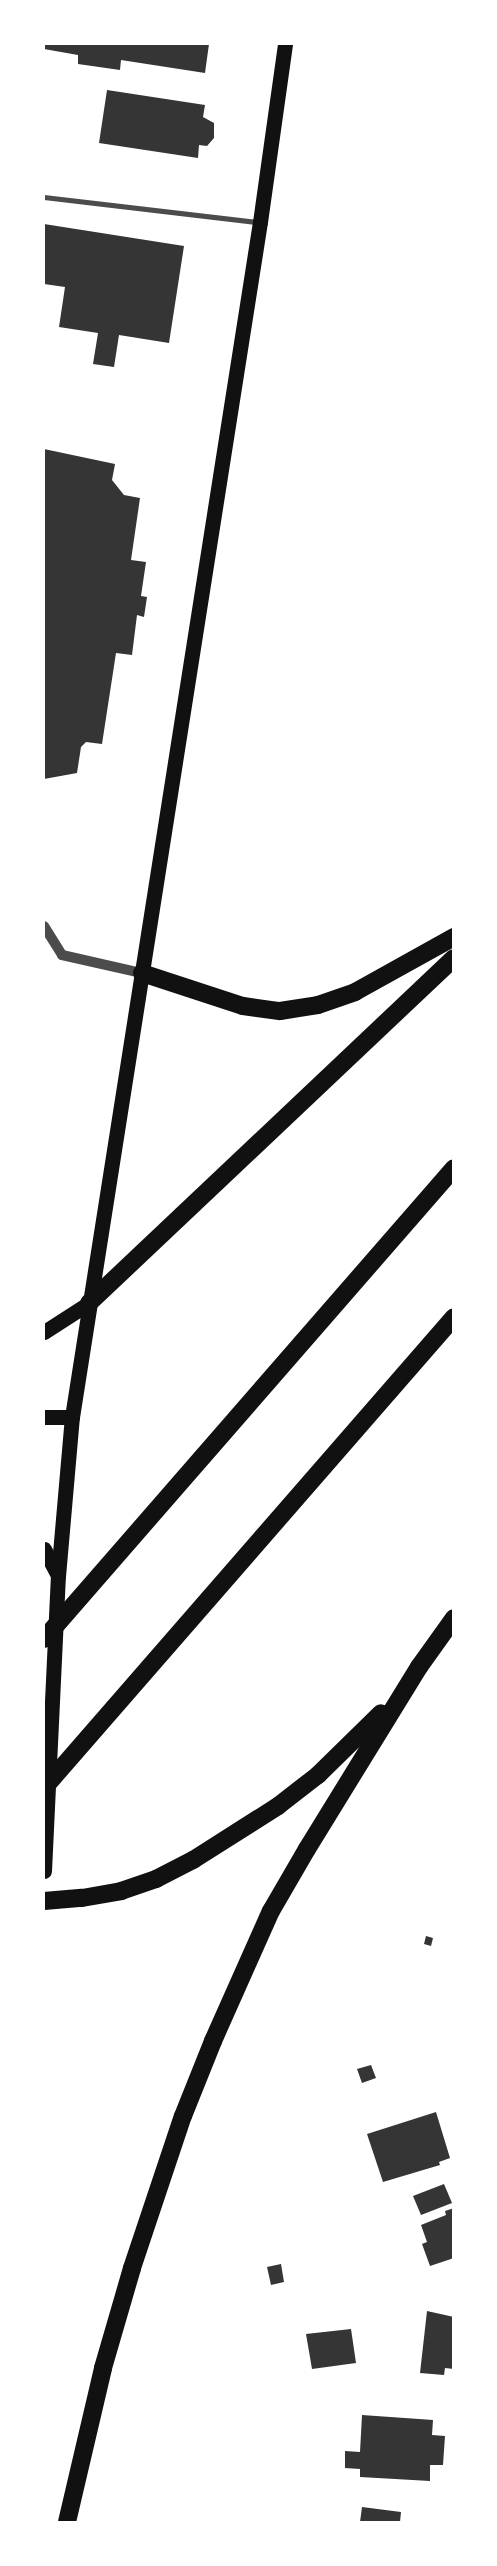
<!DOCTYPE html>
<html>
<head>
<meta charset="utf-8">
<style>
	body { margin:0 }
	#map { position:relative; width:497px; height:2566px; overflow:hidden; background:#fff; font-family:Roboto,sans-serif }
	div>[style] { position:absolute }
	.building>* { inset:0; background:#353535 }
	.service>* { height:4.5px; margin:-2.25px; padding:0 2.25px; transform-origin:2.25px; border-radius:2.25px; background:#4c4c4c }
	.tertiary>* { height:10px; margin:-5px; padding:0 5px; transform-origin:5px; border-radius:5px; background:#4c4c4c }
	.primary>* { height:15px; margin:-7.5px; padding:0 7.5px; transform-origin:7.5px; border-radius:7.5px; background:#111 }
	.motorway>* { height:18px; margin:-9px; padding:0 9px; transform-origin:9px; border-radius:9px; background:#111 }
	span { translate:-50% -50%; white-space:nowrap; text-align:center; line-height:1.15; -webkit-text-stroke:4.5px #fff; paint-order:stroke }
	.frame { position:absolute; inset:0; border:45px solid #fff; pointer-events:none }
</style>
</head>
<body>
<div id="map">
	<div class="building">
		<div style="clip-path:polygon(44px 44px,209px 44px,205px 73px,121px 60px,120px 70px,78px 64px,78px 55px,44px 49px)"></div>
		<div style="clip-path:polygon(107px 90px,205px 105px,203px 117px,214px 123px,214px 138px,207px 146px,199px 145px,198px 158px,99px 143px)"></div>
		<div style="clip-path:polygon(44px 224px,184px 246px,169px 343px,119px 335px,114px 367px,93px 364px,98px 333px,59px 327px,65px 287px,44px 284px)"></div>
		<div style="clip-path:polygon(44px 449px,115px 464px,112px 480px,124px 495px,140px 498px,131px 560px,146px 562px,141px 596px,147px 597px,144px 617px,137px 615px,132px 655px,116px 653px,102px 744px,86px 742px,81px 747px,77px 773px,44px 779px)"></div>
		<div style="clip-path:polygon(426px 1936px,433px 1938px,431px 1946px,424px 1944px)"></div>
		<div style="clip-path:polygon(371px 2065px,376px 2078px,362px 2083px,357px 2069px)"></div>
		<div style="clip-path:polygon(436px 2112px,450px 2158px,439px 2162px,440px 2165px,383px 2182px,367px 2134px)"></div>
		<div style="clip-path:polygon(444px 2184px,452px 2203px,421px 2215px,413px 2196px)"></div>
		<div style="clip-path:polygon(454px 2208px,454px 2258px,430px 2266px,422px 2244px,427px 2242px,421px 2225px,446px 2215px,445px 2211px)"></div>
		<div style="clip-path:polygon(281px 2264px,284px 2282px,271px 2285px,267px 2267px)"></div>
		<div style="clip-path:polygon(427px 2311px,454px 2317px,454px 2369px,445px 2368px,444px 2375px,420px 2373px)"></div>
		<div style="clip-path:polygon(351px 2329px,356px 2363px,312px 2369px,306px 2334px)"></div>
		<div style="clip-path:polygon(362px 2415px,433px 2420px,432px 2435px,445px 2436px,443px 2465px,430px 2465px,430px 2481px,360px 2477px,360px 2469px,345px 2468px,345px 2451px,360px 2452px)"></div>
		<div style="clip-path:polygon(362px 2507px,401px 2512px,400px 2522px,360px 2522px)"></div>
	</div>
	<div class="service">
		<div style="left:44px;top:197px;width:214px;rotate:6.7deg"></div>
	</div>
	<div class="tertiary">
		<div style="left:44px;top:926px;width:34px;rotate:58deg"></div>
		<div style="left:62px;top:955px;width:82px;rotate:12.7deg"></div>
	</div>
	<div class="primary">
		<div style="left:44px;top:1332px;width:54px;rotate:-32.8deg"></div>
		<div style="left:44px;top:1417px;width:28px"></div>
		<div style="left:44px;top:1549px;width:30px;rotate:62deg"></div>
		<div style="left:44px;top:1871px;width:295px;rotate:-87.3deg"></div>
		<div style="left:58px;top:1576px;width:160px;rotate:-85deg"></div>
		<div style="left:72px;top:1417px;width:1210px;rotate:-81.06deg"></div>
		<div style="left:260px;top:222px;width:180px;rotate:-82deg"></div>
	</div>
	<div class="motorway">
		<div style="left:142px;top:973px;width:106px;rotate:18.1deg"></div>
		<div style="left:243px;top:1006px;width:37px;rotate:8deg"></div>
		<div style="left:280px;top:1011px;width:38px;rotate:-9deg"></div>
		<div style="left:318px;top:1005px;width:39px;rotate:-19deg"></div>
		<div style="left:355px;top:992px;width:113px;rotate:-29.1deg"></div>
		<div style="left:89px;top:1303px;width:502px;rotate:-43.39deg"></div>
		<div style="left:44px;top:1639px;width:624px;rotate:-48.96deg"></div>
		<div style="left:44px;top:1788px;width:624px;rotate:-48.96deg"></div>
		<div style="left:44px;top:1901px;width:38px;rotate:-5deg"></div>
		<div style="left:82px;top:1898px;width:40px;rotate:-10deg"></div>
		<div style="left:121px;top:1891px;width:37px;rotate:-19deg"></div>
		<div style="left:156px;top:1879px;width:42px;rotate:-27.2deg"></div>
		<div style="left:193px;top:1860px;width:101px;rotate:-32.4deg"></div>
		<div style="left:278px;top:1806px;width:51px;rotate:-37.8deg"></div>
		<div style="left:318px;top:1775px;width:88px;rotate:-44.5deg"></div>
		<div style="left:67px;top:2522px;width:158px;rotate:-76.8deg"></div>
		<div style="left:103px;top:2368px;width:104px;rotate:-73.8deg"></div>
		<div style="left:132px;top:2268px;width:160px;rotate:-71.5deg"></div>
		<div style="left:183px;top:2116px;width:81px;rotate:-68.2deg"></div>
		<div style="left:213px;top:2041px;width:142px;rotate:-66deg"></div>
		<div style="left:271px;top:1911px;width:72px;rotate:-59.9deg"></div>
		<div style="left:307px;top:1849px;width:214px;rotate:-58.4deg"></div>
		<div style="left:419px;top:1667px;width:60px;rotate:-54.5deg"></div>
	</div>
	<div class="frame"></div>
</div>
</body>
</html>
